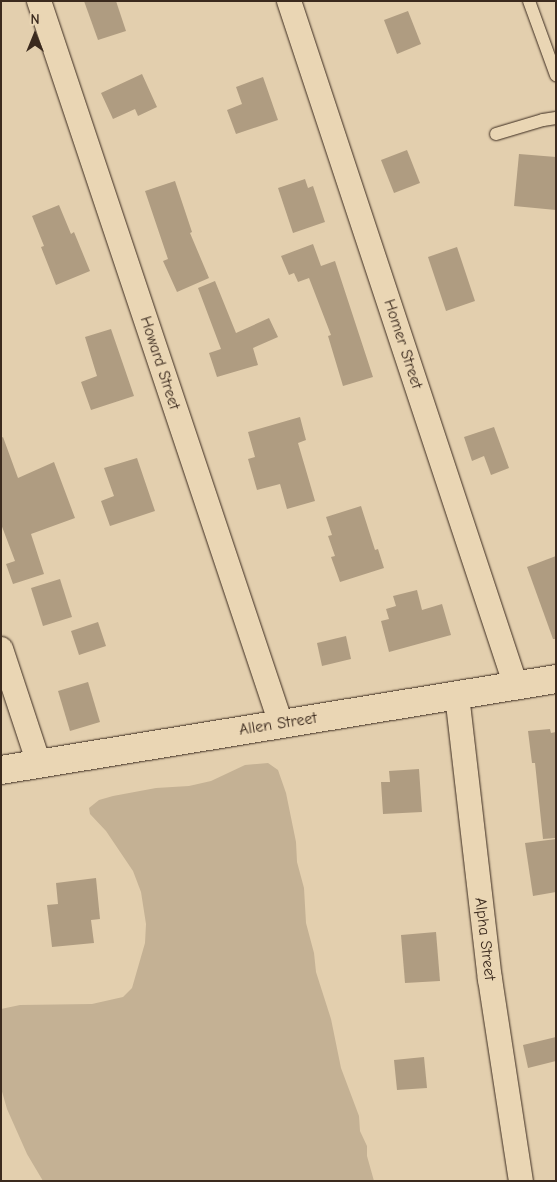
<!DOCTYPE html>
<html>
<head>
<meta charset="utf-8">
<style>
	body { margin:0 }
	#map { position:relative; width:557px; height:1182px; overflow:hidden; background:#e3cfae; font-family:"Comic Neue",sans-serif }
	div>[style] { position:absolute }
	.green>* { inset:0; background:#c4b194 }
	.building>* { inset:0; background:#af9c81 }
	.roads { filter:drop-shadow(0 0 1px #3b2a1e) drop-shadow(0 0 1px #3b2a1e) }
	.lane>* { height:12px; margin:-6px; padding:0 6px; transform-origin:6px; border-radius:6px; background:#ead6b4 }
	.street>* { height:24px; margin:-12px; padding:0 12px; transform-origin:12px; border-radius:12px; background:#ead6b4 }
	.secondary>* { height:28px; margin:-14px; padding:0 14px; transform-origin:14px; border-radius:14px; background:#ead6b4 }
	span { translate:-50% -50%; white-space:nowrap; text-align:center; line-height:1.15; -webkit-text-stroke:4px #ead6b4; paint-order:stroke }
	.street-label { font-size:16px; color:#3b2a1e }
	.frame { position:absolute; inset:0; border:2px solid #3b2a1e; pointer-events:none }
	.north { position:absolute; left:10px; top:10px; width:50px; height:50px; -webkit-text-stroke:4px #ead6b4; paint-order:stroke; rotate:0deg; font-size:14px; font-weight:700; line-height:20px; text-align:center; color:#3b2a1e }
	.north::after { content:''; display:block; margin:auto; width:18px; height:22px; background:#3b2a1e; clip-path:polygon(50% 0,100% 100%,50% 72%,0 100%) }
</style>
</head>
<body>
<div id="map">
	<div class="green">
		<div style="clip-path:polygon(268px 763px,278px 770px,286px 793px,296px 842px,297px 862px,304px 888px,306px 923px,314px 953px,316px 972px,331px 1019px,341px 1068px,359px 1116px,360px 1131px,367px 1146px,367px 1156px,374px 1181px,43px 1181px,27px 1154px,7px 1109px,1px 1088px,1px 1009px,20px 1005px,92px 1004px,123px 997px,132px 988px,145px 943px,146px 924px,141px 892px,133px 871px,106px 831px,90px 814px,89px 808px,99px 800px,113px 796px,156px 788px,189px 786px,211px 781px,245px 765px)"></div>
	</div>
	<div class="building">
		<div style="clip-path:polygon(84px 1px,116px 1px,126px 31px,98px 40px)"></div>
		<div style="clip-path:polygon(408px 11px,421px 44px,397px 54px,384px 20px)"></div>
		<div style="clip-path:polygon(142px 74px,157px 107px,138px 116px,135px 109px,113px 119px,101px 93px)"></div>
		<div style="clip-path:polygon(263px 77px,278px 120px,236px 134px,227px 110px,242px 104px,236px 87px)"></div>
		<div style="clip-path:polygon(407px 150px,420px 183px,394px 193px,381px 160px)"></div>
		<div style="clip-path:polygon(519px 154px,556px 157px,556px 210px,514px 206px)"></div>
		<div style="clip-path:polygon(305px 179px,308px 188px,313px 186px,325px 222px,293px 233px,278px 188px)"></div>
		<div style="clip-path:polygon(175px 181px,192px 232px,190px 233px,209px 278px,177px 292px,163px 261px,168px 259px,145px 191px)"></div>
		<div style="clip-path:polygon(59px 205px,71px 234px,74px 232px,90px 271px,56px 285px,41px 247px,44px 246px,32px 216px)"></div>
		<div style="clip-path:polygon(313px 244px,321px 266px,335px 261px,373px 377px,343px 386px,328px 336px,331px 335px,309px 278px,298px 282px,294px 273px,289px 275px,281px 256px)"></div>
		<div style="clip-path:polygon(457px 247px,475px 301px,446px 311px,428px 257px)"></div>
		<div style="clip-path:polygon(215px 281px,236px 333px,269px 318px,278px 337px,253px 348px,258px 365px,217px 377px,209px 353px,221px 349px,198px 288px)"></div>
		<div style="clip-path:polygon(111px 329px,134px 396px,91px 410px,81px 382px,97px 376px,85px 337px)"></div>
		<div style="clip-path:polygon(300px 417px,306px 440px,298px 443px,315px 501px,287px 509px,280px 484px,257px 490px,248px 459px,255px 457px,248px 432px)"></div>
		<div style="clip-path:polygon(494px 427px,509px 468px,491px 475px,484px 456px,472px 461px,464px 437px)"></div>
		<div style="clip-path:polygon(3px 437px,18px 478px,54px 462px,75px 518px,31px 534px,44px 574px,13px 584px,6px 564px,15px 561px,1px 524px,1px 438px)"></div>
		<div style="clip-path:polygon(137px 458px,155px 511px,110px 526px,101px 501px,114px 496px,104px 468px)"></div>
		<div style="clip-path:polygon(361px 506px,375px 550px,378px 549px,384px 568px,340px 582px,331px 557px,335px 556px,328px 536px,332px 535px,326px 517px)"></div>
		<div style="clip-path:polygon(556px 556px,556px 639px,553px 639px,527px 567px)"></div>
		<div style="clip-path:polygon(60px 579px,72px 617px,43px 626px,31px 588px)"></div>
		<div style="clip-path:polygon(417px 590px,422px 610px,442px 604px,451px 635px,389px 652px,381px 621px,389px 619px,386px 609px,396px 606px,393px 596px)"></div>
		<div style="clip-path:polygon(98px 622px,106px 646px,79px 655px,71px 631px)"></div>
		<div style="clip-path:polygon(346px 636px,351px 659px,322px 666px,317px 643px)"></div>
		<div style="clip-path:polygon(88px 682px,100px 722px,70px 731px,58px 691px)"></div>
		<div style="clip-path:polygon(550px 729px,551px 733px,556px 732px,556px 838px,543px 839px,535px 763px,532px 763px,528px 731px)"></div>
		<div style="clip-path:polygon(419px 769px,422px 812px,383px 814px,381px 782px,390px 782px,389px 771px)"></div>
		<div style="clip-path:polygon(556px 839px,556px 892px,533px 896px,525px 843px)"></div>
		<div style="clip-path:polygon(96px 878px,100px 919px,91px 920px,94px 943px,52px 947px,47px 905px,58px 904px,56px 883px)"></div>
		<div style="clip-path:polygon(436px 932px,440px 981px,405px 983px,401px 935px)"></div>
		<div style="clip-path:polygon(556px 1037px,556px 1061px,528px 1068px,523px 1045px)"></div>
		<div style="clip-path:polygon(424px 1057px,427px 1088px,397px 1090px,394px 1060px)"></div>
	</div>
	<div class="roads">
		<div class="lane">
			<div style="left:529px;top:1px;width:79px;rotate:70deg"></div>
			<div style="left:496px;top:134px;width:49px;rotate:-16.6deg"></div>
			<div style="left:543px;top:120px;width:13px;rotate:-9deg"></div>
		</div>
		<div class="street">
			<div style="left:39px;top:1px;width:762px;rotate:71.49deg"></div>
			<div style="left:289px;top:1px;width:722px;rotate:71.67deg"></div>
			<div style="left:1px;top:649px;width:121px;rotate:71.7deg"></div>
			<div style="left:457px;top:695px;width:286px;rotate:83.4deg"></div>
			<div style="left:490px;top:979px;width:204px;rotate:81.3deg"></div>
		</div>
		<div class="secondary">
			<div style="left:1px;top:770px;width:562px;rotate:-9.31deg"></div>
		</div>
	</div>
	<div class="street-label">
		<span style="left:403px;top:344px;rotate:72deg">Homer Street</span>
		<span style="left:160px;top:363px;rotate:72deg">Howard Street</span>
		<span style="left:278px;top:724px;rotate:-9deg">Allen Street</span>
		<span style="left:485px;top:939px;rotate:83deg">Alpha Street</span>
	</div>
	<div class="frame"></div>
	<div class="north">N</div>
</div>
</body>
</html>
